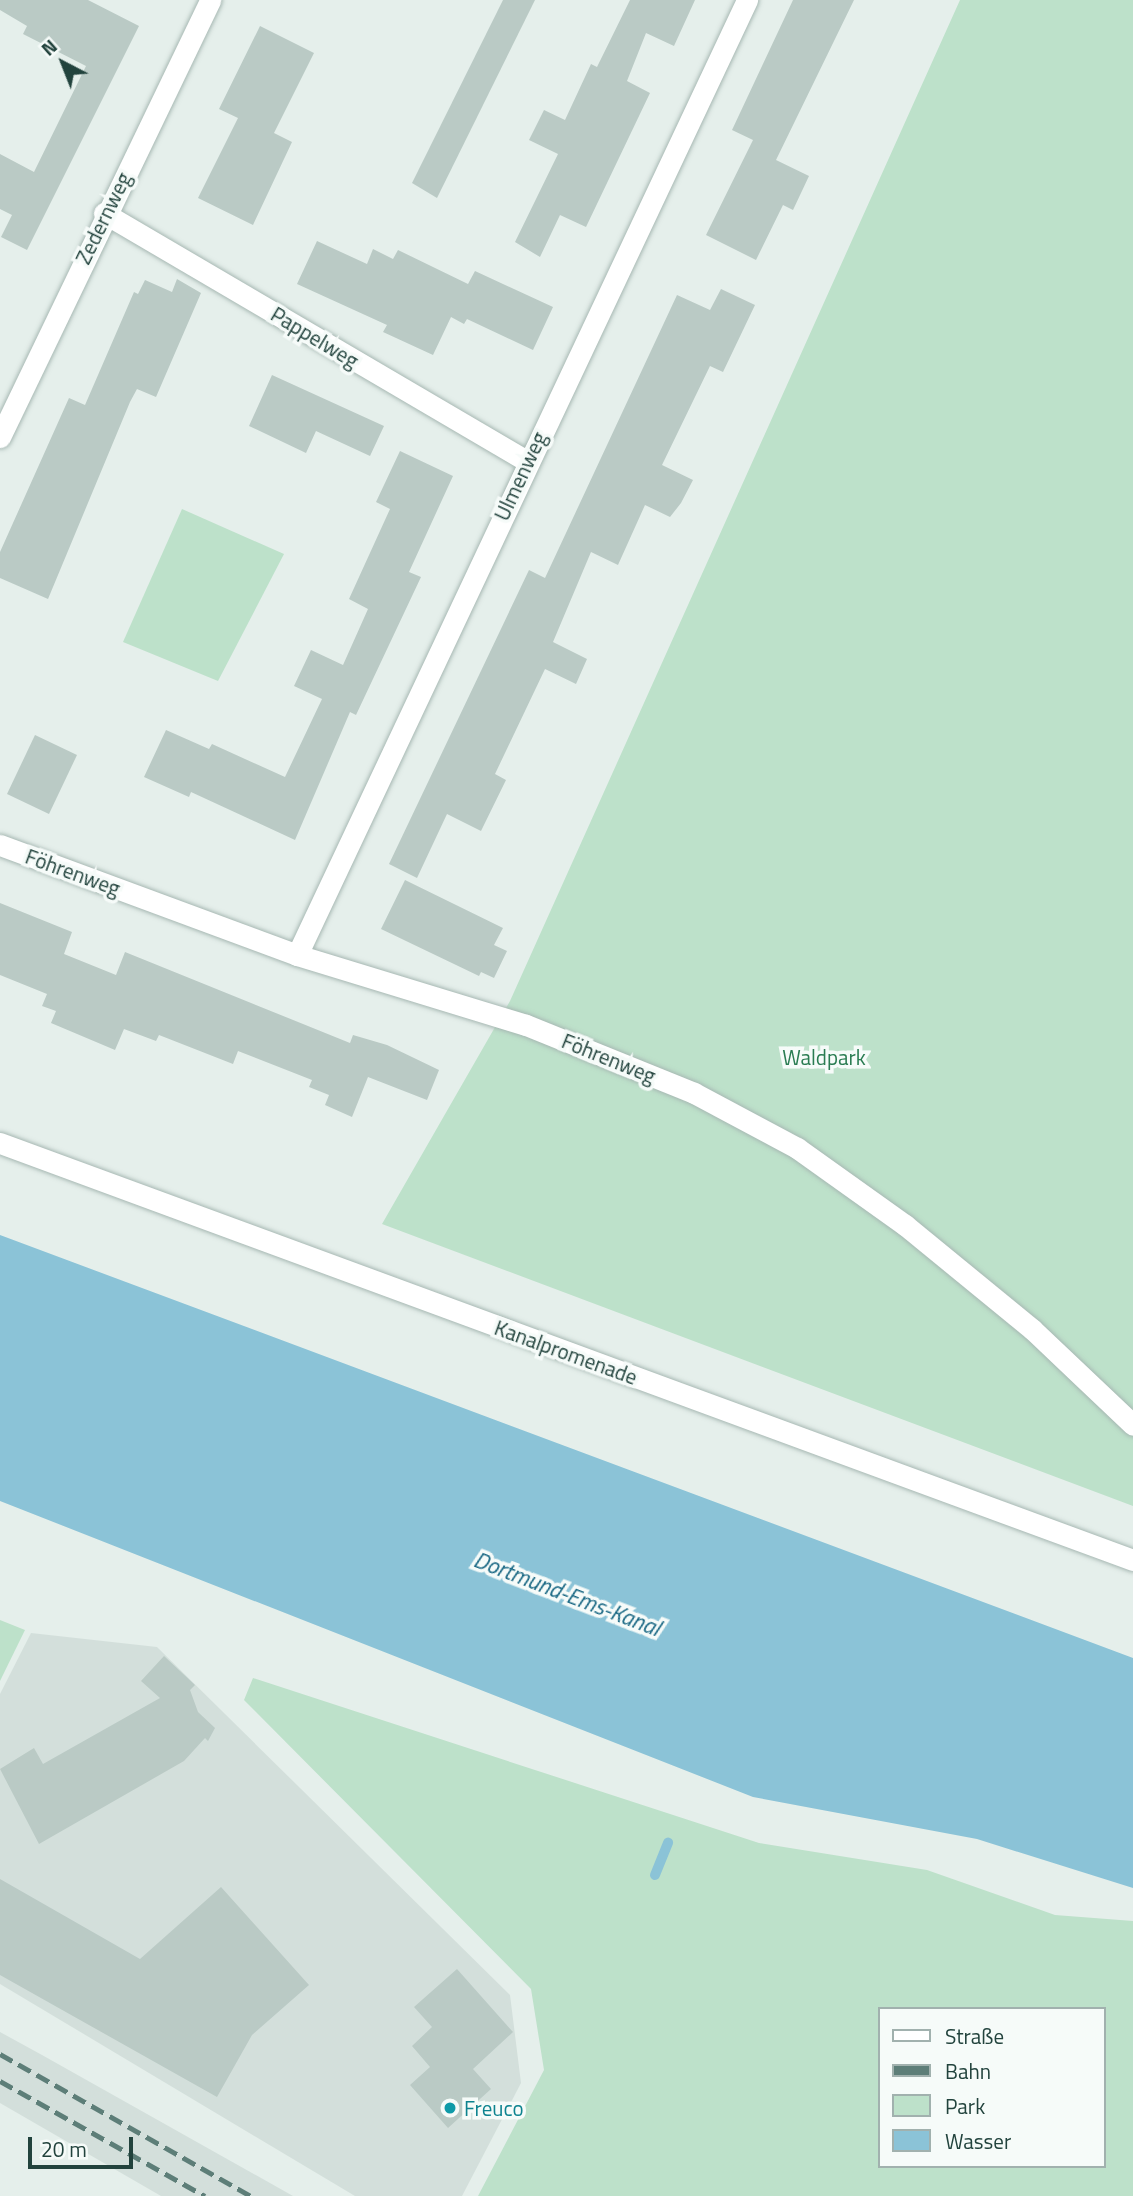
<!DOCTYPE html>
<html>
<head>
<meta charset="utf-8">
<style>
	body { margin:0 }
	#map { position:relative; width:1133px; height:2196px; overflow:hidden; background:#e5efeb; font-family:"Titillium Web",sans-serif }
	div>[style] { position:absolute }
	.built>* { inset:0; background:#d3dfdb }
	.green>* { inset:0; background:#bde1ca }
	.water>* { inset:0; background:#8bc3d7 }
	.stream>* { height:10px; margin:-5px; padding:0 5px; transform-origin:5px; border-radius:5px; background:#8bc3d7 }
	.building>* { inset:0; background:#bacac5 }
	.roads { filter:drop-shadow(0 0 2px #a7b8b3) drop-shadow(0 0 2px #a7b8b3) }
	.minor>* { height:21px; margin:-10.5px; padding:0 10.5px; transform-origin:10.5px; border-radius:10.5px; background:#fff }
	.rail>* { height:5px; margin-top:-2.5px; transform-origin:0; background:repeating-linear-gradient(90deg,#5d7e78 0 14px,transparent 0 21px) }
	.dots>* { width:19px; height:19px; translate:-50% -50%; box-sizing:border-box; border:4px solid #f6fbf9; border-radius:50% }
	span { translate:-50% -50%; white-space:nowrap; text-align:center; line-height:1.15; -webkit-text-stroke:7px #f6fbf9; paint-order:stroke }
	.street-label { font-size:21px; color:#22433d }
	.park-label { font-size:21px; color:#2a7c52 }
	.culture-label { font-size:21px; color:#0d838f }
	.left { translate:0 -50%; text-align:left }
	.water-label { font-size:23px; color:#186783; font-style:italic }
	.legend { position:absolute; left:878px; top:2007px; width:228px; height:161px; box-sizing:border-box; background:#f6fbf9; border:2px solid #a1b1ae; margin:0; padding:9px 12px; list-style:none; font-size:21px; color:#22433d }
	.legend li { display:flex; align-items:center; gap:14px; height:35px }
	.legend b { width:35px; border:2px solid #a1b1ae }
	.north { position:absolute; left:28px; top:28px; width:70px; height:70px; -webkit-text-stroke:5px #f6fbf9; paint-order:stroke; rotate:318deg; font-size:19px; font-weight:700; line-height:28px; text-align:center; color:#22433d }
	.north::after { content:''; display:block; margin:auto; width:24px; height:32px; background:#22433d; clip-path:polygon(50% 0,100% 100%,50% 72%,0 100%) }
	.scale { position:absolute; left:28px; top:2137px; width:105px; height:32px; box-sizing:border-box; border:4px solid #22433d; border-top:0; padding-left:9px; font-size:21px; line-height:24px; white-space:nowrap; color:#22433d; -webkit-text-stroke:5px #f6fbf9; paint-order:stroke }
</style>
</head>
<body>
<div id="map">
	<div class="built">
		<div style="clip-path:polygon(31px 1633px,157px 1647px,510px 1995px,521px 2083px,462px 2196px,355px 2196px,0 1984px,0 1694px)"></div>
		<div style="clip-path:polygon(0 2032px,42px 2055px,293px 2196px,161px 2196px,0 2103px)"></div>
	</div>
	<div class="green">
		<div style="clip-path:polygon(960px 0,1133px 0,1133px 1506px,382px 1224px,510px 1001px)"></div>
		<div style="clip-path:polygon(182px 509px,284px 554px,218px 681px,123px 642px)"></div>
		<div style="clip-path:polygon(0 1620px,25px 1630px,0 1681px)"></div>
		<div style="clip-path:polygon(evenodd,253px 1678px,759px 1843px,927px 1870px,1055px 1915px,1133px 1921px,1133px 2196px,478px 2196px,544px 2070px,531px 1989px,244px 1700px,253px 1678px,879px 2009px,1103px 2009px,1103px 2166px,879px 2166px,879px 2009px)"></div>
	</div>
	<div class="water">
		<div style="clip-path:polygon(0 1235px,1133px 1658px,1133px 1888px,977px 1839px,753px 1797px,0 1501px)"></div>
	</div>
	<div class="stream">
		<div style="left:655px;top:1875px;width:35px;rotate:-68deg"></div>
	</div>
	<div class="building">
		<div style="clip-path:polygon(0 0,88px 0,139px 26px,27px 250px,1px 237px,12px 215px,0 209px,0 154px,34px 172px,86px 66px,23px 34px,27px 26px,0 10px)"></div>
		<div style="clip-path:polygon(503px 0,535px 0,437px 198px,412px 183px)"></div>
		<div style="clip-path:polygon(630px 0,695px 0,674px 46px,646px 33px,627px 81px,650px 93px,586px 227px,560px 215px,540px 257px,515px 242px,558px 154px,529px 140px,544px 110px,565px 120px,591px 64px,597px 67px)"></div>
		<div style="clip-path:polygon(793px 0,854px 0,776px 160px,809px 176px,793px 210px,783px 205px,756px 260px,706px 235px,753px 140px,732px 130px)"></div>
		<div style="clip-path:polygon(260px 26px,314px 53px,274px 133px,292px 142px,253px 225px,198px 198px,238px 118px,219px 109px)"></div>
		<div style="clip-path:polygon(317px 241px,367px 264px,373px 249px,393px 259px,398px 250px,468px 284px,475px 271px,553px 307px,533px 350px,467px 319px,464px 324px,451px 317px,433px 355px,383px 332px,387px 325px,297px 284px)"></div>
		<div style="clip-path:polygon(177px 279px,201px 293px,156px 397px,137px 389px,130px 402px,48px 599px,0 578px,0 552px,69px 398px,85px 405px,134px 292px,138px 294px,145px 280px,172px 292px)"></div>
		<div style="clip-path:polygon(721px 289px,755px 305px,723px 372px,710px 366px,662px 465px,693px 480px,681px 503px,670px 517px,645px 505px,618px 565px,591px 552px,553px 642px,587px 659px,576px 684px,545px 669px,495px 774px,506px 780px,481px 831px,447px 814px,417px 878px,389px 864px,529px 570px,545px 578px,677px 295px,710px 310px)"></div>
		<div style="clip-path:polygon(272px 375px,384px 426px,370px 456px,316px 431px,306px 453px,249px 426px)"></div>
		<div style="clip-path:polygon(400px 451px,453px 476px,409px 572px,421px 577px,356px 715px,350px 712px,295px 840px,191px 792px,189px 797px,144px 777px,166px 730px,209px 749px,212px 744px,285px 777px,322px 699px,294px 686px,311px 650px,343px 665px,368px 609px,349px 599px,390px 509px,376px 502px)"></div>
		<div style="clip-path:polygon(35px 735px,77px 755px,49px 814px,7px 794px)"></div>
		<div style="clip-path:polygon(405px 880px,503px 928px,494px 945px,507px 951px,494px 978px,481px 972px,479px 976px,381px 929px)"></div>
		<div style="clip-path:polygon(0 903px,72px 932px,64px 954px,116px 975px,125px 952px,350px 1043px,353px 1035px,387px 1045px,439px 1070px,427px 1100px,368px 1077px,352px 1117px,325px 1105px,329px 1095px,309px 1087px,312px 1080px,238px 1051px,233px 1064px,159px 1035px,156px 1041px,124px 1029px,115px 1050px,51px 1023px,56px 1011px,42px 1006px,47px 994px,0 975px)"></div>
		<div style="clip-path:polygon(164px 1656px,195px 1685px,190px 1690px,198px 1712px,215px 1728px,208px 1741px,205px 1738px,184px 1761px,39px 1844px,0 1769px,34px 1748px,43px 1764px,160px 1698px,141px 1681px)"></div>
		<div style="clip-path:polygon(0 1879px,140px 1959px,221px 1887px,309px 1985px,252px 2035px,217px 2097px,0 1975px)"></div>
		<div style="clip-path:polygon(457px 1969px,513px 2032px,473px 2069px,491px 2089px,448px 2128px,410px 2085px,430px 2067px,412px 2046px,432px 2027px,414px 2007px)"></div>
	</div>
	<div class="roads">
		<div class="minor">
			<div style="left:104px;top:213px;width:489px;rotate:30.4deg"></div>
			<div style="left:0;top:437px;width:485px;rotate:-64.3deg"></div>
			<div style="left:0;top:845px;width:317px;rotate:20.3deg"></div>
			<div style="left:297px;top:955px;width:239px;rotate:17deg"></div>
			<div style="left:526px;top:1025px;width:181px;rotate:22deg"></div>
			<div style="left:694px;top:1093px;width:117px;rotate:28.1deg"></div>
			<div style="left:797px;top:1148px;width:133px;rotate:35.5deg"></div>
			<div style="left:905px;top:1225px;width:164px;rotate:39.3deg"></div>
			<div style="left:1032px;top:1329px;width:139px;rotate:43.5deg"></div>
			<div style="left:297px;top:955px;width:1056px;rotate:-64.77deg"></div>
			<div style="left:0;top:1143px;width:1207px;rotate:20.21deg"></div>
		</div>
	</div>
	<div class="rail">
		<div style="left:0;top:2054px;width:288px;rotate:29.5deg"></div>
		<div style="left:0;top:2081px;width:235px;rotate:29.3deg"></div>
	</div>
	<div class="dots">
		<div style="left:450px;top:2108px;background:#0f9aa8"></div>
	</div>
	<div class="street-label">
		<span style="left:103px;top:218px;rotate:-64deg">Zedernweg</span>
		<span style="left:315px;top:337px;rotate:31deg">Pappelweg</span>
		<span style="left:520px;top:476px;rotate:-65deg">Ulmenweg</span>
		<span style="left:73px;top:872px;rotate:20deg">Föhrenweg</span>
		<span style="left:609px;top:1058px;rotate:22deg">Föhrenweg</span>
		<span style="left:566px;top:1352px;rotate:20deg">Kanalpromenade</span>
	</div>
	<div class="park-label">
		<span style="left:824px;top:1057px">Waldpark</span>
	</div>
	<div class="culture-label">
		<span class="left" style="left:464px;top:2108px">Freuco</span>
	</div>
	<div class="water-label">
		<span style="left:567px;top:1594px;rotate:21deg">Dortmund-Ems-Kanal</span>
	</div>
	<ul class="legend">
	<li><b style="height:9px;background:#fff"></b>Straße</li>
	<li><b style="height:9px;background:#5d7e78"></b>Bahn</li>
	<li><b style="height:19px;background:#bde1ca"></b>Park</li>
	<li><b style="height:19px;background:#8bc3d7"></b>Wasser</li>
	</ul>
	<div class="north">N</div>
	<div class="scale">20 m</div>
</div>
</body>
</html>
